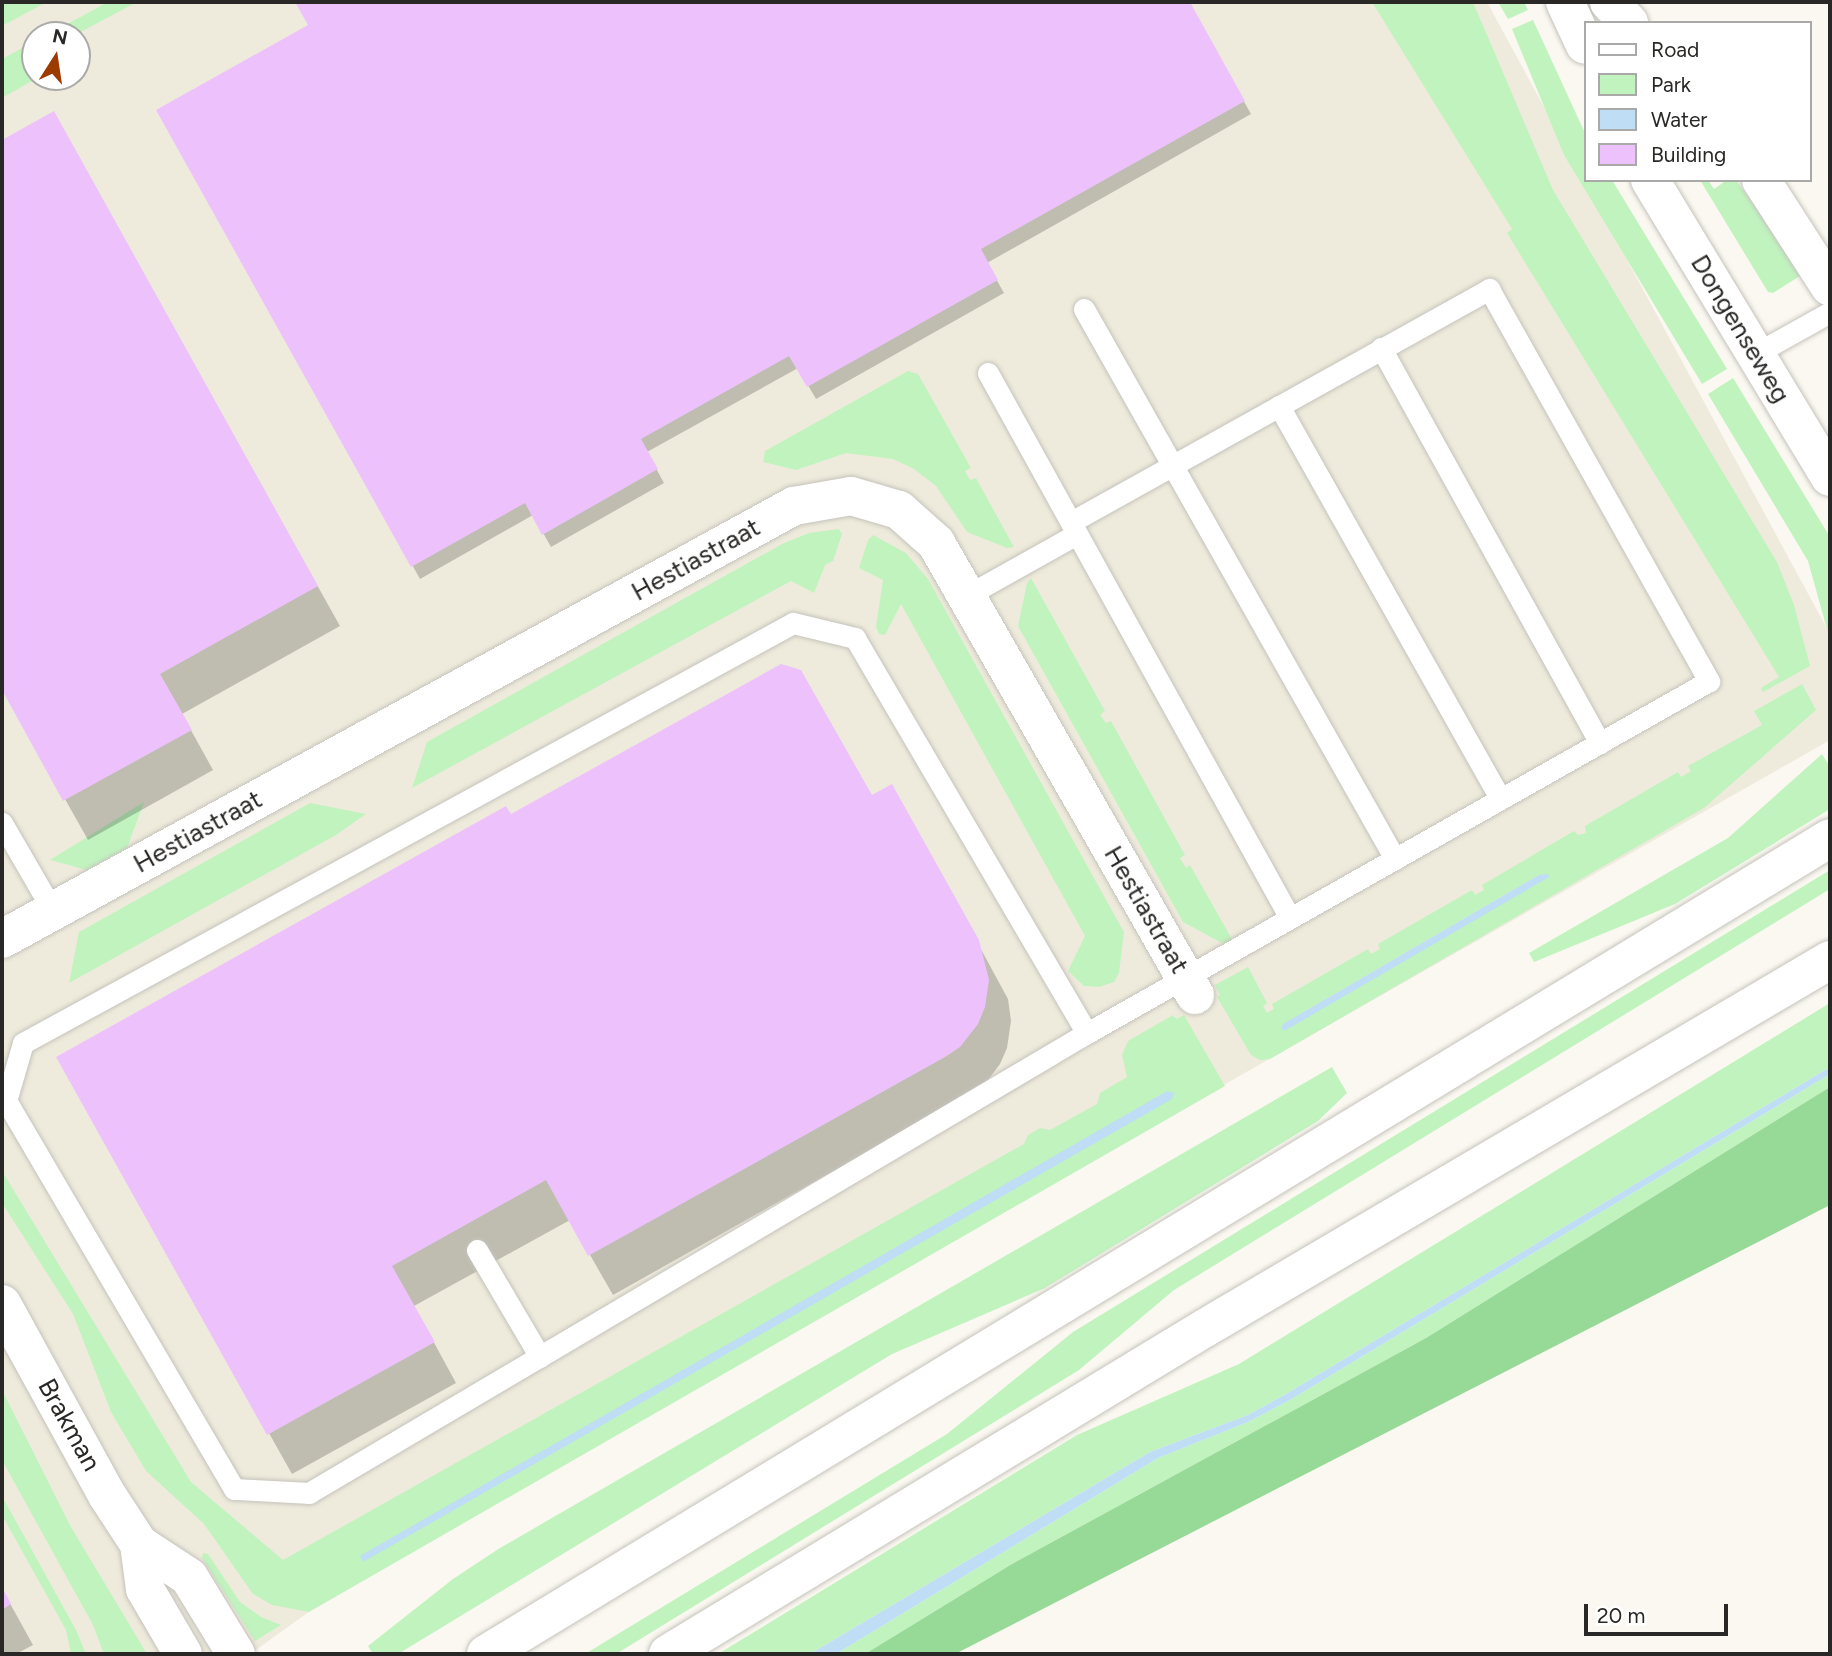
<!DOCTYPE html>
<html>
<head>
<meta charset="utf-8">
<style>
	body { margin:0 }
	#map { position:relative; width:1832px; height:1656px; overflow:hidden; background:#faf8f0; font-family:Figtree,sans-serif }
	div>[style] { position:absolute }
	.built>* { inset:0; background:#efebdc }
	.green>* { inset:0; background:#c1f3bf }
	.forest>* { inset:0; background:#97d996 }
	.water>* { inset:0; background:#bfddf4 }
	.shadow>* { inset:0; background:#0003 }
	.building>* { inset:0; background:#edc2fc }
	.roads { filter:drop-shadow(0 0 2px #c5c3bc) drop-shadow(0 0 2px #c5c3bc) }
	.service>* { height:21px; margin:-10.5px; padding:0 10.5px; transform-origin:10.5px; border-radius:10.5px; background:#fff }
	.minor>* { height:38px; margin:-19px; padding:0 19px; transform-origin:19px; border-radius:19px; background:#fff }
	.tertiary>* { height:38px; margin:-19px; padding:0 19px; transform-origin:19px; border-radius:19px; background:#fff }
	.secondary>* { height:38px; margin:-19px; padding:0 19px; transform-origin:19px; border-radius:19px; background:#fff }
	span { translate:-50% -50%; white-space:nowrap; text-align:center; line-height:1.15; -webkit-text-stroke:7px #fff; paint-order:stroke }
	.street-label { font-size:26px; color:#292826 }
	.frame { position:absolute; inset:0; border:4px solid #292826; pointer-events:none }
	.legend { position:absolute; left:1584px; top:21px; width:228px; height:161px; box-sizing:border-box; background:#fff; border:2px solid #a9a9a8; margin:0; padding:9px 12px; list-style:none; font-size:21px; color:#292826 }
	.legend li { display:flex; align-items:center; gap:14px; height:35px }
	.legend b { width:35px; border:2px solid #a9a9a8 }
	.north { position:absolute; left:21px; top:21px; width:70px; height:70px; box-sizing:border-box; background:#fff; border:2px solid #a9a9a8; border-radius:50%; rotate:12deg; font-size:19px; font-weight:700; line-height:28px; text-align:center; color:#292826 }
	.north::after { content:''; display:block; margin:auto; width:24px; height:32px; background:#9d3a00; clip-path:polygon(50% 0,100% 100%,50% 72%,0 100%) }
	.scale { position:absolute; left:1584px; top:1604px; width:144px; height:32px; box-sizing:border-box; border:4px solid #292826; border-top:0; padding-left:9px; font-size:21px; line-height:24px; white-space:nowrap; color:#292826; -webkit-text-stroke:5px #fff; paint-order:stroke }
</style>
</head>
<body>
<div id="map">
	<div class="built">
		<div style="clip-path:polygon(evenodd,2px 2px,1487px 2px,1830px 634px,1830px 740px,352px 1581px,250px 1654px,2px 1654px,2px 2px,35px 35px,77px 35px,77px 77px,35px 77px,35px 35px)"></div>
	</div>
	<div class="green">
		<div style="clip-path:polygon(2px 2px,47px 2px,2px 26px)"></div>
		<div style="clip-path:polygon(108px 2px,137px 2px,75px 35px,47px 35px)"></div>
		<div style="clip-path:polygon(1372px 2px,1473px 2px,1553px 190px,1777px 562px,1794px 605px,1810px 666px,1763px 692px,1761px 688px,1779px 677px,1507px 233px,1512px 229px)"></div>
		<div style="clip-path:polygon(1498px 2px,1524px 2px,1528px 10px,1508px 19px)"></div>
		<div style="clip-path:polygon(1533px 20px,1585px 133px,1585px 180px,1612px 180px,1727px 369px,1702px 384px,1564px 155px,1512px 29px)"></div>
		<div style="clip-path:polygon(35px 41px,35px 77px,39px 77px,2px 98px,2px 59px)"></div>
		<div style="clip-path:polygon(1700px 180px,1708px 180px,1714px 189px,1727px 180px,1736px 180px,1801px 271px,1800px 276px,1773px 293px,1768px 292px)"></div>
		<div style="clip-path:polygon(908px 371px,918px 374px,971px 468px,965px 471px,970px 480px,976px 478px,1014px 547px,1007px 548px,967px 532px,936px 486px,914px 469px,893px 459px,846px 453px,796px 470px,763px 462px,765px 451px)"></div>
		<div style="clip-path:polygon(1733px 378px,1830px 537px,1830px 640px,1808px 561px,1708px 394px)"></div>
		<div style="clip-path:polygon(839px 529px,842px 534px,833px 561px,825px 565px,814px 593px,791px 581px,412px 788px,427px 742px,782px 544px,809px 533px)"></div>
		<div style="clip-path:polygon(873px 535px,906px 553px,928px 579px,1124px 932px,1119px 973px,1114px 982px,1099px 987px,1084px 986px,1068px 971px,1085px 936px,901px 604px,885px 635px,879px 634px,876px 627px,883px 580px,859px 568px,868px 540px)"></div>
		<div style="clip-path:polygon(1031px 578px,1105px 711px,1100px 715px,1106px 723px,1111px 721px,1185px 855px,1180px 858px,1186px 868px,1190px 865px,1233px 941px,1227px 944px,1220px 942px,1183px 922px,1018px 626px,1027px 583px)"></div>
		<div style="clip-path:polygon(evenodd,1802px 684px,1816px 710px,1704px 808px,1270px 1059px,1260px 1060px,1251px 1055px,1217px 997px,1220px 995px,1215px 985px,1248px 967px,1267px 1003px,1263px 1006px,1267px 1013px,1274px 1009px,1272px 1004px,1368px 949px,1371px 954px,1380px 949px,1378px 944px,1472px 890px,1475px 895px,1484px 890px,1482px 885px,1574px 831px,1578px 835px,1586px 833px,1585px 826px,1678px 772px,1681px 777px,1691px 771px,1688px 766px,1762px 725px,1754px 711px,1802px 684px,1539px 875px,1548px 875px,1283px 1024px,1539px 875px)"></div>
		<div style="clip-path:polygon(1822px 754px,1828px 764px,1830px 763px,1830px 809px,1675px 904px,1534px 962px,1529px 953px,1728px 838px)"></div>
		<div style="clip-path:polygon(144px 802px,127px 848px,87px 870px,50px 860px)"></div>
		<div style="clip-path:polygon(310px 803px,366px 814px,336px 835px,69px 983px,79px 932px)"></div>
		<div style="clip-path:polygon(1830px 870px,1830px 889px,1174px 1290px,1079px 1370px,616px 1654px,585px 1654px,947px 1434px,1073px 1332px)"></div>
		<div style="clip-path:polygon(1830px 1003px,1830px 1067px,1286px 1394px,1248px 1415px,1150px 1452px,810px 1654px,718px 1654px,1077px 1435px,1239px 1364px)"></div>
		<div style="clip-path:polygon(1173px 1015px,1176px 1019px,1184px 1015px,1225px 1086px,309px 1612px,272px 1605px,253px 1594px,204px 1524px,146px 1471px,111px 1412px,73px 1314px,2px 1203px,4px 1186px,2px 1171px,191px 1482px,283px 1560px,1024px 1144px,1028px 1135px,1040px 1128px,1050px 1130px,1097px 1104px,1100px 1093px,1127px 1077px,1122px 1055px,1128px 1041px)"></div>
		<div style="clip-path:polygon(1332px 1067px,1347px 1093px,1318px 1121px,1045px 1288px,892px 1354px,398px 1654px,373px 1654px,368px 1646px,453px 1579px,500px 1548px)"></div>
		<div style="clip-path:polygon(1830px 1074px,1830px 1087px,1426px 1338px,1012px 1564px,865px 1654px,836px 1654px,1158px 1458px,1248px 1422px,1290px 1400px)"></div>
		<div style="clip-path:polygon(2px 1390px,71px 1527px,147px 1654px,104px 1654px,93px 1625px,2px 1460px)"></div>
		<div style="clip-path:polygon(2px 1496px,76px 1630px,86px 1654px,71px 1654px,66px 1630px,2px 1515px)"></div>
		<div style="clip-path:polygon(203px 1553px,208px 1554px,240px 1602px,261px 1617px,281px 1625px,255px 1641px,202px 1558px)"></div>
	</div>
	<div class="forest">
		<div style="clip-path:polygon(1830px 1087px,1830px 1205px,955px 1654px,865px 1654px,1012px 1564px,1426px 1338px)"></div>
	</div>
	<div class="water">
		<div style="clip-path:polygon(1548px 874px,1549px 877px,1286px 1030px,1281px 1029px,1283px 1024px,1539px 875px)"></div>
		<div style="clip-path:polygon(1830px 1067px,1830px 1074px,1290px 1400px,1248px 1422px,1158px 1458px,836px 1654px,810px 1654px,1150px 1452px,1248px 1415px,1286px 1394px)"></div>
		<div style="clip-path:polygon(1167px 1091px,1174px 1093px,1172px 1099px,363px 1562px,360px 1556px)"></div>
	</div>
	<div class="shadow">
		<div style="clip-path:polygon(297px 2px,1188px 2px,1251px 114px,987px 263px,1004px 293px,816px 399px,798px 368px,647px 452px,664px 483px,551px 547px,533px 515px,420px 579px,158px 110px,310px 25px)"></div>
		<div style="clip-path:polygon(53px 113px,340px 626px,182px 714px,213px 770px,88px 840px,2px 687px,2px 141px)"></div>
		<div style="clip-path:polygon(871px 798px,914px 826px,1008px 999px,1011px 1021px,1007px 1048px,1000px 1064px,983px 1087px,613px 1295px,570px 1220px,414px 1306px,456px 1383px,292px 1474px,58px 1058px,511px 816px)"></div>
		<div style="clip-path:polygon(2px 1589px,33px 1645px,16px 1654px,2px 1654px)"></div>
	</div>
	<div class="building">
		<div style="clip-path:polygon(295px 2px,1190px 2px,1245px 101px,981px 249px,998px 280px,807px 387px,789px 356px,641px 439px,658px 469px,542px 535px,525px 503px,411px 567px,156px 110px,308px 25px)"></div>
		<div style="clip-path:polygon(54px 111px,318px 586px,160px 674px,192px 730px,63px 801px,2px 690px,2px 140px)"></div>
		<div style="clip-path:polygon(781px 664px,801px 670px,872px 795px,892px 784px,979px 940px,989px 980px,985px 1007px,978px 1024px,960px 1047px,945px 1057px,588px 1256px,546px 1180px,392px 1266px,435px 1342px,267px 1435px,56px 1057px,506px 806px,511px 814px)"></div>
		<div style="clip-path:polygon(2px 1587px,11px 1604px,2px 1610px)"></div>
	</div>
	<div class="roads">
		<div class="service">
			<div style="left:1084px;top:309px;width:632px;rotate:60.51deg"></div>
			<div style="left:1381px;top:348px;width:452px;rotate:61deg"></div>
			<div style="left:1755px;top:354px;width:86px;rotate:-29.2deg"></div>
			<div style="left:988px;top:373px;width:623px;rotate:61.01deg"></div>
			<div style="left:1279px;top:406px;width:451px;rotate:60.6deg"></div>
			<div style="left:1071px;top:522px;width:479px;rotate:-29.1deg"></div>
			<div style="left:1489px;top:289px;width:450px;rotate:60.7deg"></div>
			<div style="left:1709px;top:681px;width:715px;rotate:150.49deg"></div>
			<div style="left:1087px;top:1033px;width:904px;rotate:149.41deg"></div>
			<div style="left:309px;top:1493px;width:75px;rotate:-176.9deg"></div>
			<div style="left:234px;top:1489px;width:450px;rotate:-120.4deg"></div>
			<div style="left:6px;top:1101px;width:60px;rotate:-73.7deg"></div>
			<div style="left:23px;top:1043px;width:877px;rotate:-28.61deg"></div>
			<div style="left:793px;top:623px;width:64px;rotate:13.6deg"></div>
			<div style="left:855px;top:638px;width:458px;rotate:59.6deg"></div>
			<div style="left:966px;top:596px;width:127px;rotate:-29.2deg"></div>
			<div style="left:2px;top:823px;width:102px;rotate:59.9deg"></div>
			<div style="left:477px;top:1250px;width:124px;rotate:59.5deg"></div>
		</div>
		<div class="minor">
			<div style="left:2px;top:939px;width:903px;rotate:-28.67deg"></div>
			<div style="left:794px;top:506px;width:58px;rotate:-10deg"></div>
			<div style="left:851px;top:496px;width:50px;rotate:16.3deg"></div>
			<div style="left:899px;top:510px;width:50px;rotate:41.7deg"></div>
			<div style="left:936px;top:543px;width:521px;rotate:60.19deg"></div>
			<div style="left:2px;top:1304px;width:218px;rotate:61.2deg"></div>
			<div style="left:107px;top:1495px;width:59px;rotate:56.9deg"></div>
			<div style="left:139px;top:1544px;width:60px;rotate:33.4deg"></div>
			<div style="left:189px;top:1577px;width:90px;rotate:58.6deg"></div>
			<div style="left:139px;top:1544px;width:45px;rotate:82.4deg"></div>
			<div style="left:145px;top:1589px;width:75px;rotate:59.7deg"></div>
		</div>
		<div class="tertiary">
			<div style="left:1565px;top:2px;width:47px;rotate:65.1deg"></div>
			<div style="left:1609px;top:2px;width:29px;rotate:46deg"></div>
			<div style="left:1650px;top:180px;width:347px;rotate:58.8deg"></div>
			<div style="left:1761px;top:180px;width:127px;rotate:57.2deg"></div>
		</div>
		<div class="secondary">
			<div style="left:486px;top:1654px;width:1572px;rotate:-31.26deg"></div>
			<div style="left:668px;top:1654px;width:628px;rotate:-31.26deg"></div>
			<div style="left:1205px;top:1328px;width:725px;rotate:-30.49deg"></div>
		</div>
	</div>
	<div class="street-label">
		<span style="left:1740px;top:329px;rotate:59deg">Dongenseweg</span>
		<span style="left:696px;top:560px;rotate:-29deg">Hestiastraat</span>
		<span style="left:198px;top:832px;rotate:-29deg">Hestiastraat</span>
		<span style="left:1146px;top:910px;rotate:60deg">Hestiastraat</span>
		<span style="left:69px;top:1425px;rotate:61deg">Brakman</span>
	</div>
	<div class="frame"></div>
	<ul class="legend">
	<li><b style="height:9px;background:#fff"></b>Road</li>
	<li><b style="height:19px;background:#c1f3bf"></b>Park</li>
	<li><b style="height:19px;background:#bfddf4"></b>Water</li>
	<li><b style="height:19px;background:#edc2fc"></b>Building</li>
	</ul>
	<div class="north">N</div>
	<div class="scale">20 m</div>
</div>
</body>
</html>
